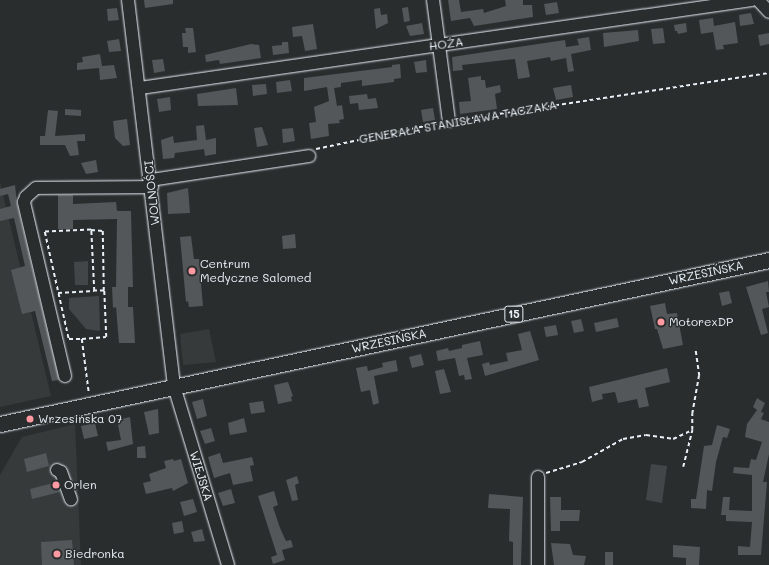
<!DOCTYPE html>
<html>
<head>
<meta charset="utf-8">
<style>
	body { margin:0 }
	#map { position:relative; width:769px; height:565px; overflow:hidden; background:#2a2d2e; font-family:Mali,sans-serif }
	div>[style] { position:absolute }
	.built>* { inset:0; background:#363a3b }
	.green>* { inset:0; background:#424648 }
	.building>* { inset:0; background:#535759 }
	.path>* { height:1.5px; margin-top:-0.75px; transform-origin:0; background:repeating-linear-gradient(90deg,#e8f1f8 0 4px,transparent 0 7px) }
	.roads { filter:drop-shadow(0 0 1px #e8f1f8) drop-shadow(0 0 1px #e8f1f8) }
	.minor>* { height:12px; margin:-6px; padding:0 6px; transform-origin:6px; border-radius:6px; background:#2a2d2e }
	.major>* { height:15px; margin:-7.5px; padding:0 7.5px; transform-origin:7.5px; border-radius:7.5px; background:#2a2d2e }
	.dots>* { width:11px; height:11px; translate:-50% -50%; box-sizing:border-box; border:2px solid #2a2d2e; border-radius:50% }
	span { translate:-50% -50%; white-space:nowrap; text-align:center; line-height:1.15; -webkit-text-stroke:3px #2a2d2e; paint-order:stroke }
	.shield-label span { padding:1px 3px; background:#2a2d2e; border:1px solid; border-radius:3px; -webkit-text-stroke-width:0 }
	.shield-label { font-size:11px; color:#e8f1f8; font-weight:700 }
	.street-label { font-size:12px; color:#e8f1f8 }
	.poi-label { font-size:12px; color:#e8f1f8 }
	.left { translate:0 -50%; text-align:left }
</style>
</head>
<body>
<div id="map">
	<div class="built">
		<div style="clip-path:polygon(0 182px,51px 396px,0 407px)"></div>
		<div style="clip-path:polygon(209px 329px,216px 362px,183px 365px,180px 334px)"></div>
		<div style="clip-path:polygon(75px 424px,81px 565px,0 565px,0 475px,22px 437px)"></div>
	</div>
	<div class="green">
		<div style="clip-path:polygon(88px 261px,88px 285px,75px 285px,74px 262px)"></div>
		<div style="clip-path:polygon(99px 296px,100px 331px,86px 329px,69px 309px,69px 298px)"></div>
		<div style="clip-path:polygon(651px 464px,667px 466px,662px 503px,646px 500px)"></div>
	</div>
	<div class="building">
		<div style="clip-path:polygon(144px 0,173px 0,173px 4px,145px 8px)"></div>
		<div style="clip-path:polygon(448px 0,459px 0,461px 12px,483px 9px,484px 13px,506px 6px,505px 0,523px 0,523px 5px,532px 5px,533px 17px,474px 26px,470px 18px,451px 21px)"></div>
		<div style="clip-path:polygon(557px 2px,559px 13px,546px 15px,544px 4px)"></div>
		<div style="clip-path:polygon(408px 7px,410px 21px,404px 22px,402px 8px)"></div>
		<div style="clip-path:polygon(117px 8px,119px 20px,108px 21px,107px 9px)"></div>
		<div style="clip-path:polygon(380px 8px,381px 15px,387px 14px,388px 23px,376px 29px,374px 9px)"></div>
		<div style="clip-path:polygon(751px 13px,754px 24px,740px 26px,739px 15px)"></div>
		<div style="clip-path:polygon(713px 18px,714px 26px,735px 22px,738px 43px,723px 45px,724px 49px,716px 50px,713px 32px,701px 34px,699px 20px)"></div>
		<div style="clip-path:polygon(422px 23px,424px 34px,410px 36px,406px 26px)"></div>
		<div style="clip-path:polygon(686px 23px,687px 32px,678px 34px,677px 31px,675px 31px,674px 25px)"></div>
		<div style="clip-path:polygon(313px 24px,317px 49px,305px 51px,302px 36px,293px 37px,292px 27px)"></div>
		<div style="clip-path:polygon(185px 28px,193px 28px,196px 52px,188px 53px,188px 47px,183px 47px,182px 33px,186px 33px)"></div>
		<div style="clip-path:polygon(663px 28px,665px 43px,653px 44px,651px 29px)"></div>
		<div style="clip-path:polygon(638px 30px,639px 41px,604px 47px,603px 33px)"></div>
		<div style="clip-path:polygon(769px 33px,769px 44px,760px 46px,758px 35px)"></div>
		<div style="clip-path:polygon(589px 37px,591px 50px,571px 54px,574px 71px,568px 72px,566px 58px,551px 61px,550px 57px,527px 61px,530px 77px,518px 79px,515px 59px,462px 65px,463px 70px,453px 71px,452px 57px,565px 40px,566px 47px,579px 45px,577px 39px)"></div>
		<div style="clip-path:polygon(119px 39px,121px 51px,109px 52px,107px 41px)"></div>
		<div style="clip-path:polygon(282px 42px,288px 42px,289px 53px,273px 55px,272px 46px,282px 45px)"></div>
		<div style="clip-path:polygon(251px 44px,259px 45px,261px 58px,220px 64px,219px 60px,206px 62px,205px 55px)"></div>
		<div style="clip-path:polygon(100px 54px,102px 66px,114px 65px,117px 78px,100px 80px,99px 68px,77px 70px,77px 63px,83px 62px,82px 57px)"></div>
		<div style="clip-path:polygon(163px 59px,165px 71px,154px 73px,152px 60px)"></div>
		<div style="clip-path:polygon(426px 60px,427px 72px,416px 73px,414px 62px)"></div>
		<div style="clip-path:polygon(400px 64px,401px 78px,394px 79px,394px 82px,362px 86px,362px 80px,341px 83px,341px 87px,334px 88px,337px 106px,342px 105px,344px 119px,339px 120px,340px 123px,328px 124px,329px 136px,311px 139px,309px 123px,316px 122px,314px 107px,329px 101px,327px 87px,304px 91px,304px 78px,392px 67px,392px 65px)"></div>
		<div style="clip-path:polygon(481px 76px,481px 80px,485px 80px,486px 88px,500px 85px,501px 92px,495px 94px,497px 109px,460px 114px,459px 102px,471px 101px,468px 78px)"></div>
		<div style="clip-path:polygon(290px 80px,292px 91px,277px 93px,276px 82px)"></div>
		<div style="clip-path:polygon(266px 84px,267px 94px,253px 96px,252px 85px)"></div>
		<div style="clip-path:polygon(571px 85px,573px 97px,556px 100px,553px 88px)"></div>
		<div style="clip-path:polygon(236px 88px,238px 105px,198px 106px,197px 94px)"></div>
		<div style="clip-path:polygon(367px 94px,368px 99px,376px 98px,378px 108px,359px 110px,358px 103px,350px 104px,349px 96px)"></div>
		<div style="clip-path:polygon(170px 97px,171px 110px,159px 112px,157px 99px)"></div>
		<div style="clip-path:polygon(433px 108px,435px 120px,423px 122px,421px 110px)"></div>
		<div style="clip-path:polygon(65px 109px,81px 110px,81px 116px,65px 115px)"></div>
		<div style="clip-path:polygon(48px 110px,58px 111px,55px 136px,85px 134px,85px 141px,77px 141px,79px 155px,70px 156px,65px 145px,40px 145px,40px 136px,45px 136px)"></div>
		<div style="clip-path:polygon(127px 119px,130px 145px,123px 146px,115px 138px,113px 121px)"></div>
		<div style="clip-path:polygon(204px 125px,206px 140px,216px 138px,216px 154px,205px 156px,204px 149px,175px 153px,174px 158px,163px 159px,161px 140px,173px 136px,174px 143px,197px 140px,196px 126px)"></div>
		<div style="clip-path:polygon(262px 127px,268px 145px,257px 147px,254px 128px)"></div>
		<div style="clip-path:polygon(293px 128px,295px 141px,283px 143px,282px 129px)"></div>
		<div style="clip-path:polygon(96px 160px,98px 172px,86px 174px,81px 163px)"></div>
		<div style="clip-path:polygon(15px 185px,17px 204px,59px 380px,52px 381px,35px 311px,22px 314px,11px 270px,25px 266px,14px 218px,0 221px,0 209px,11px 206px,8px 194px,0 196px,0 189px)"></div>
		<div style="clip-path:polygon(188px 188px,190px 213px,168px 214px,167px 193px)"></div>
		<div style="clip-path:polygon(58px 195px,73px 195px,73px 204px,116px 202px,117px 211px,131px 211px,133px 287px,128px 287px,128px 307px,133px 307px,135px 343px,119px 343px,116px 307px,113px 308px,112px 287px,116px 287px,117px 219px,73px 220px,73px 229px,58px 229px)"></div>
		<div style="clip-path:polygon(295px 234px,296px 248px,283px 249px,282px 236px)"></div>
		<div style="clip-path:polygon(191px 236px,194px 259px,199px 259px,203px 306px,189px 307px,188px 301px,186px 302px,180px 237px)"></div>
		<div style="clip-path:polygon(768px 281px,769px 292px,766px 292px,769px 307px,762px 309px,768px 333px,761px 335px,746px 287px)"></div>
		<div style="clip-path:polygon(729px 291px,732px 303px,722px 306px,719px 293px)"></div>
		<div style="clip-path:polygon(665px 303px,667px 314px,677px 313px,683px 345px,663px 349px,657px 329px,655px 329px,650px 306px)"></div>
		<div style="clip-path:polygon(617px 318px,619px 327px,596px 332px,594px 323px)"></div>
		<div style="clip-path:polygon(581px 319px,584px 331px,574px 333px,571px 321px)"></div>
		<div style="clip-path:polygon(556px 325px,558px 335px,546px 337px,544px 327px)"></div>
		<div style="clip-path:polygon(530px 331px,539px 360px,485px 376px,482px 364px,489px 362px,490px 365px,508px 361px,506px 353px,522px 350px,518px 334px)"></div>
		<div style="clip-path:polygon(480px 341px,483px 355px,467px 358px,472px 379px,465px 380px,464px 375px,459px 376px,455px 358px,438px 361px,436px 351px,448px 348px,449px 351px,462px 348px,462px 345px)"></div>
		<div style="clip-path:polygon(421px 354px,424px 365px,412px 368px,409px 357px)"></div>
		<div style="clip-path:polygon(396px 360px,398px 371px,374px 376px,379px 403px,373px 405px,370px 390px,361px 392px,356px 368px,367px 366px,368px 371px,383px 367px,382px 363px)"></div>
		<div style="clip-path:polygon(667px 368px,670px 382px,645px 388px,649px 406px,639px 408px,637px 399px,618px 403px,615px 392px,602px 394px,603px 399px,592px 402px,589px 387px)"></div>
		<div style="clip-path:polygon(444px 369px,451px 392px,440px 394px,435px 371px)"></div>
		<div style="clip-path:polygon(288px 382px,293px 396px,291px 397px,292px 401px,278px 404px,274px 385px)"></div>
		<div style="clip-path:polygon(757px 398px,765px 403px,761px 412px,764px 413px,761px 419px,769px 422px,769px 454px,763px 482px,767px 482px,761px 555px,738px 555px,738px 546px,750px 547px,752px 522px,726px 521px,726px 515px,721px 515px,723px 497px,730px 497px,729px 510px,752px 511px,752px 475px,733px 473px,734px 467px,749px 468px,751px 459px,756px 460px,762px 442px,745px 437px,747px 424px,757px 410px,753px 407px)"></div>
		<div style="clip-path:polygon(203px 399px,207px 416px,197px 419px,192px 402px)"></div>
		<div style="clip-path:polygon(263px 401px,265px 412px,251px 414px,249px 403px)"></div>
		<div style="clip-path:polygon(158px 409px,159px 433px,149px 435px,144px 412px)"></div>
		<div style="clip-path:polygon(130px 417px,133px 444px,108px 451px,106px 442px,121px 440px,117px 420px)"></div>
		<div style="clip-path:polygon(244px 418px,247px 432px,230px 435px,228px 423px)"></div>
		<div style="clip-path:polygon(95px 423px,98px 436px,84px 439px,81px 426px)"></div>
		<div style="clip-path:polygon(717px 425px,730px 429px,727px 438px,723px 437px,716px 462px,712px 491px,707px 490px,706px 509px,691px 508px,691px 499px,696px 499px,704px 446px,712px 445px)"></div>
		<div style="clip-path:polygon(211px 428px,215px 441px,205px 444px,200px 431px)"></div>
		<div style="clip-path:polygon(145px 446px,146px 458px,137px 458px,137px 447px)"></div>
		<div style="clip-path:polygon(46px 453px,49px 466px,27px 472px,24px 459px)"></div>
		<div style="clip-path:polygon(220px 453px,223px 463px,252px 457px,254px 465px,250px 466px,253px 481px,233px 485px,230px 473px,214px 478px,208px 457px)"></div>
		<div style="clip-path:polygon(173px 459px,174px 461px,181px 459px,188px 483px,173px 491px,172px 488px,146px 494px,143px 483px,151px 481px,149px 474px,166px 468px,164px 461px)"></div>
		<div style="clip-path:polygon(297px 476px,299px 483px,295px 485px,298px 500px,292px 501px,286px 480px)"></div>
		<div style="clip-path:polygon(57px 482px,60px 492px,32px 499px,30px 489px)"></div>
		<div style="clip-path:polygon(231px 489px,235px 503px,223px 506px,218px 493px)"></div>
		<div style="clip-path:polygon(274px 491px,278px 505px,273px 507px,280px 528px,286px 541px,291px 540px,293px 547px,282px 550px,285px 560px,273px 564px,271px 557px,277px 555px,258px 496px)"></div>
		<div style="clip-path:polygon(489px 494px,523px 497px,521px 565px,513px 565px,513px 542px,509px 541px,510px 509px,488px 508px)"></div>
		<div style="clip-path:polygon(550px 497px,561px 497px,561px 510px,580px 510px,579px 521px,560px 521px,560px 531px,551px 531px)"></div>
		<div style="clip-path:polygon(193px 499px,197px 512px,184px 516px,180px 502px)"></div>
		<div style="clip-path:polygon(182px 521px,184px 532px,174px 534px,172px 523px)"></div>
		<div style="clip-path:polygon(202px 529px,205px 541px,194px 542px,191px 532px)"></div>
		<div style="clip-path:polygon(72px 540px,74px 565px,42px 565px,41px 542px)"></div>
		<div style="clip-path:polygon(551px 543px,570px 544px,573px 555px,586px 556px,584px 565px,554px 565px)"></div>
		<div style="clip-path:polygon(673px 545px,700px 547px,699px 565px,686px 565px,686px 558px,673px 557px)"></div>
		<div style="clip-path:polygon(605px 552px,613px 552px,613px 565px,605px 565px)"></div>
	</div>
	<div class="path">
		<div style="left:458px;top:120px;width:315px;rotate:-8.6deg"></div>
		<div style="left:316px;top:149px;width:126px;rotate:-11.9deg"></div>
		<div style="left:91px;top:230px;width:12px;rotate:5deg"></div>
		<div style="left:103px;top:231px;width:60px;rotate:89deg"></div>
		<div style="left:58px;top:293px;width:36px;rotate:-3deg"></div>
		<div style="left:82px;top:339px;width:24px;rotate:-5deg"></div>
		<div style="left:106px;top:337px;width:46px;rotate:-92.5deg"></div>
		<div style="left:104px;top:291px;width:10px;rotate:180deg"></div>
		<div style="left:94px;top:291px;width:61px;rotate:-92.8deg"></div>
		<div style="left:91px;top:230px;width:46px;rotate:177.5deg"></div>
		<div style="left:45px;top:232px;width:110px;rotate:77.4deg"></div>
		<div style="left:69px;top:339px;width:13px"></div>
		<div style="left:82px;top:339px;width:54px;rotate:82.6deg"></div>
		<div style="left:683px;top:467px;width:38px;rotate:-76deg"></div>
		<div style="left:692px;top:430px;width:16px;rotate:-90deg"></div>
		<div style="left:692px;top:414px;width:39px;rotate:-80deg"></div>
		<div style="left:699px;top:376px;width:28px;rotate:-98deg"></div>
		<div style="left:546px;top:473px;width:38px;rotate:-17deg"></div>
		<div style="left:582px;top:462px;width:47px;rotate:-29.3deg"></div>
		<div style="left:623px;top:439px;width:23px;rotate:-10deg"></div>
		<div style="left:646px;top:435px;width:27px;rotate:8deg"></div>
		<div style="left:673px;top:439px;width:21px;rotate:-25deg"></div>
	</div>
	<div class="roads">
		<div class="minor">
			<div style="left:128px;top:0;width:389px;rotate:83.2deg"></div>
			<div style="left:174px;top:386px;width:187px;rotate:73.2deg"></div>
			<div style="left:433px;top:0;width:122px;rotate:82.5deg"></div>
			<div style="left:758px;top:0;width:16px;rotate:47deg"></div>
			<div style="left:140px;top:88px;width:618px;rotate:-8.18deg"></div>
			<div style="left:151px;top:180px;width:160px;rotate:-8.6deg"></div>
			<div style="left:65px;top:376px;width:179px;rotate:-103.3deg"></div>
			<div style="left:24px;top:202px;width:5px;rotate:-68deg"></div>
			<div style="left:26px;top:197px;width:13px;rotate:-42deg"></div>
			<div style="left:36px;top:188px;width:116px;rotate:-0.5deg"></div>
			<div style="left:57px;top:470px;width:4px;rotate:27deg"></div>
			<div style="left:61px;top:472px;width:29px;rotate:70deg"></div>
			<div style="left:538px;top:565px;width:88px;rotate:-90deg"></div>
		</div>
		<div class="major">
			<div style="left:0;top:424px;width:786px;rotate:-12.04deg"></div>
		</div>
	</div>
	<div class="dots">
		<div style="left:192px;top:271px;background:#ff9aa2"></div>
		<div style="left:661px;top:322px;background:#ff9aa2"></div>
		<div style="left:30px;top:419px;background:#ff9aa2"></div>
		<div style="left:56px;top:485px;background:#ff9aa2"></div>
		<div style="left:57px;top:554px;background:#ff9aa2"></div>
	</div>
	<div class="shield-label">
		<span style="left:514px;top:314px">15</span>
	</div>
	<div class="street-label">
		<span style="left:446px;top:44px;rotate:-8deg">HOŻA</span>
		<span style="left:458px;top:122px;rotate:-10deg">GENERAŁA STANISŁAWA TACZAKA</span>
		<span style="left:152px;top:193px;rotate:-96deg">WOLNOŚCI</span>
		<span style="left:706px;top:273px;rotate:-12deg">WRZESIŃSKA</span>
		<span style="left:389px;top:341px;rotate:-12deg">WRZESIŃSKA</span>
		<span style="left:201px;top:476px;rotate:73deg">WIEJSKA</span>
	</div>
	<div class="poi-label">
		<span class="left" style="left:200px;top:271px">Centrum<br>Medyczne Salomed</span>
		<span class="left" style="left:669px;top:322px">MotorexDP</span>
		<span class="left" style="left:38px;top:419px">Wrzesińska 07</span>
		<span class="left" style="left:64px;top:485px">Orlen</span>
		<span class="left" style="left:65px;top:554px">Biedronka</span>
	</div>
</div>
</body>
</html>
